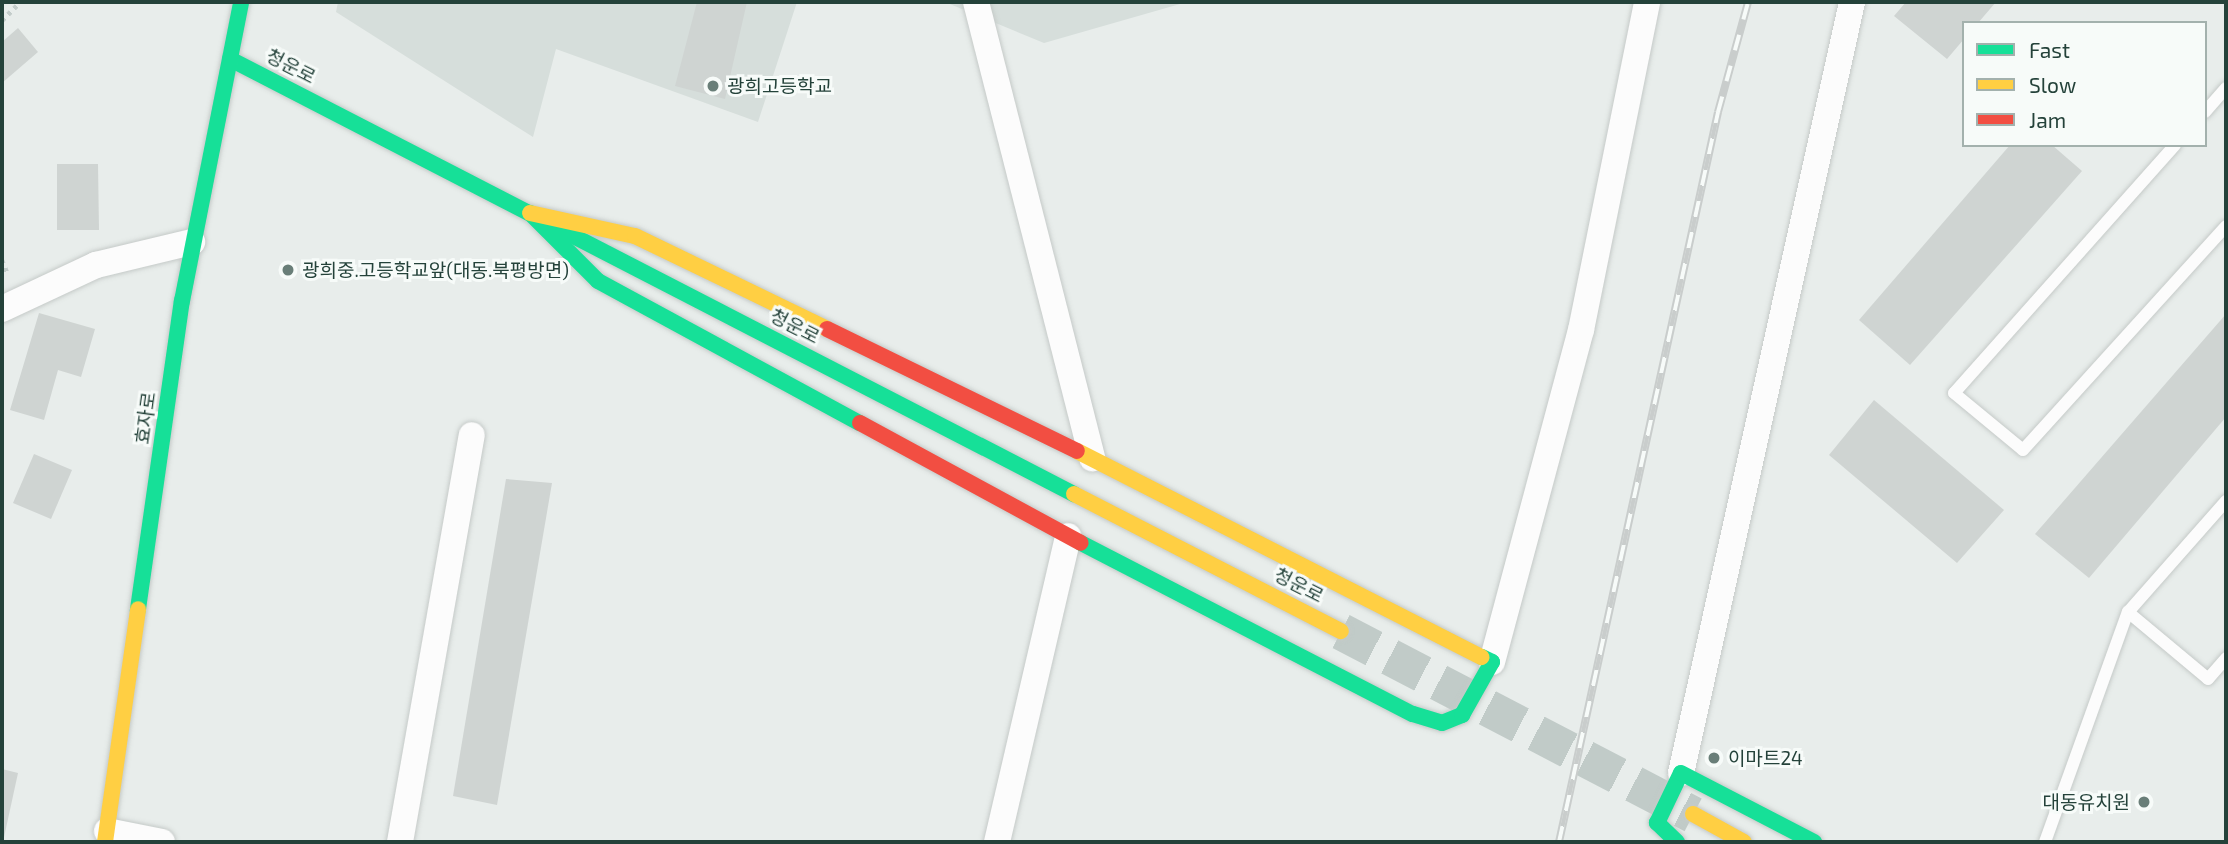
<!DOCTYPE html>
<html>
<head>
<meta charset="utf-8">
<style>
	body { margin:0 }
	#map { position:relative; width:2228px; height:844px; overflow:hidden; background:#e8edeb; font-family:"Exo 2","Noto Sans KR",sans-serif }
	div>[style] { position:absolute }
	.built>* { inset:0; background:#d6dedb }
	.building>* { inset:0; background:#cfd4d2 }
	.secondary-tunnel>* { height:37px; margin-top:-18.5px; transform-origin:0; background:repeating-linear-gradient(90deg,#c1cbc8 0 37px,transparent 0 55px) }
	.path>* { height:4.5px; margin-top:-2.25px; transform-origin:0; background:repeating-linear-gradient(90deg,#c3ccca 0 3.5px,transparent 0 8.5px) }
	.roads { filter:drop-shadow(0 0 2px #c5cac8) drop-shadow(0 0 2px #c5cac8) }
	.lane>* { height:12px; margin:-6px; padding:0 6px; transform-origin:6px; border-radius:6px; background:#fcfcfc }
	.street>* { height:26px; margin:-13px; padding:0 13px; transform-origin:13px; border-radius:13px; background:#fcfcfc }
	.fast>* { height:16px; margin:-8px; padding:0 8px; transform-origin:8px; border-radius:8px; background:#16e098 }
	.slow>* { height:16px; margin:-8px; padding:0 8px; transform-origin:8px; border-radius:8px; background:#ffcf43 }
	.jam>* { height:16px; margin:-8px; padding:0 8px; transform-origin:8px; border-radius:8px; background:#f24e42 }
	.rail>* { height:8px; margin-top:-4px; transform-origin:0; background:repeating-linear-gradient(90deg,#f7fbf9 0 16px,#c9cdcc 0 32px); box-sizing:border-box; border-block:2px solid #c9cdcc }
	.dots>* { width:19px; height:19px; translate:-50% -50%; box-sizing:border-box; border:4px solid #f7fbf9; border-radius:50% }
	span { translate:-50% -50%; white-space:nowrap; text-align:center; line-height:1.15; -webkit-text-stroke:6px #f7fbf9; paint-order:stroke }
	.street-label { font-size:19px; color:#24423a }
	.poi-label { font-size:19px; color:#24423a }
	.left { translate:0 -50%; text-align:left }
	.right { translate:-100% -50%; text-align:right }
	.frame { position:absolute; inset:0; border:4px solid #24423a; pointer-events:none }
	.legend { position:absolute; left:1962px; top:21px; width:245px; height:126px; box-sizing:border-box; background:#f7fbf9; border:2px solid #a3b1ad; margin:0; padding:9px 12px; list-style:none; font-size:21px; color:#24423a }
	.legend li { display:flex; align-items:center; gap:14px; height:35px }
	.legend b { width:35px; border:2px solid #a3b1ad }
</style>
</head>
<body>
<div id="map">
	<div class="built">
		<div style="clip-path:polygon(338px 2px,797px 2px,758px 122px,556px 49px,533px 137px,336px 12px)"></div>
		<div style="clip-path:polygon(945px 2px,1187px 2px,1044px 43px)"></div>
	</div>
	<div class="building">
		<div style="clip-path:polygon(697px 2px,747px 2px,725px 99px,675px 86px)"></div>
		<div style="clip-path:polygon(1906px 2px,1996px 2px,1978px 23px,1964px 23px,1964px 39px,1947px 59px,1894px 16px)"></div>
		<div style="clip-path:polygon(18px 28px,38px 52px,2px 83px,2px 42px)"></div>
		<div style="clip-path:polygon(2010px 145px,2052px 145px,2082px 171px,1910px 365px,1859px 320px)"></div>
		<div style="clip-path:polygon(57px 164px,98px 164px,99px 230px,57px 230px)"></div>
		<div style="clip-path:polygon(39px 313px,95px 329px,81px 377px,58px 370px,44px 420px,10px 410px)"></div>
		<div style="clip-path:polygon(2226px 314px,2226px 417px,2089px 578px,2035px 534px)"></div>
		<div style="clip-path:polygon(1874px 400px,2004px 510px,1957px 563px,1829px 455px)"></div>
		<div style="clip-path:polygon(34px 454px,72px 470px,51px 519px,13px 503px)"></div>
		<div style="clip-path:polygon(506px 479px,552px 483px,497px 805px,453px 796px)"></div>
		<div style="clip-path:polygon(2px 769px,18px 773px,3px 842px,2px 842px)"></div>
	</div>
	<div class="secondary-tunnel">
		<div style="left:1341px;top:631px;width:397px;rotate:27.5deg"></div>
	</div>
	<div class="path">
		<div style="left:2px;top:20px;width:25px;rotate:-45deg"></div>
		<div style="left:2px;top:260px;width:16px;rotate:68deg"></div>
	</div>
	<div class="roads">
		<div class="lane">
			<div style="left:2205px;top:112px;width:32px;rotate:-49deg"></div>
			<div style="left:2175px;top:145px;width:332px;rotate:131.7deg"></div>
			<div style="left:1954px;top:393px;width:89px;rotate:39.6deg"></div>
			<div style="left:2023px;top:450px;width:302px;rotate:-47.8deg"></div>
			<div style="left:2226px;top:501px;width:148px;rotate:131.4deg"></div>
			<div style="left:2128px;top:612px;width:104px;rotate:39.9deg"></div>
			<div style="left:2208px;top:679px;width:28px;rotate:-49deg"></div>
			<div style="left:2045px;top:842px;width:245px;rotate:-70.2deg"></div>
		</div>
		<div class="street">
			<div style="left:976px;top:2px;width:471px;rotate:75.7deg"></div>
			<div style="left:2px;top:309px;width:104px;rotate:-25.1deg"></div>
			<div style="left:96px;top:265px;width:99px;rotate:-13.5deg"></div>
			<div style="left:1492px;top:662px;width:344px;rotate:-75deg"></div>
			<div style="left:1581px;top:330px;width:335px;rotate:-78.6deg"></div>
			<div style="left:1681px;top:773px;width:790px;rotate:-77.49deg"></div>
			<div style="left:107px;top:831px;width:56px;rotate:11.3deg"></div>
			<div style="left:400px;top:842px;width:413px;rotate:-80deg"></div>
			<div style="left:997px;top:842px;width:314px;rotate:-76.9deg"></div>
		</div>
		<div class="fast">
			<div style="left:230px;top:59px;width:950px;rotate:27.27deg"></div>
			<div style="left:530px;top:213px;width:96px;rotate:45deg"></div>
			<div style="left:598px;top:281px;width:298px;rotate:28.5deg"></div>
			<div style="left:1081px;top:543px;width:373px;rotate:27.3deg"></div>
			<div style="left:1413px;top:714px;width:30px;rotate:17deg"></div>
			<div style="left:1442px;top:723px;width:22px;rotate:-22deg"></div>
			<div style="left:1462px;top:715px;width:61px;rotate:-60.5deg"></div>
			<div style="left:1492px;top:662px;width:11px;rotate:-153deg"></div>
			<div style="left:138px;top:609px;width:311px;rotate:-81.9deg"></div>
			<div style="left:182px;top:301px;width:305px;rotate:-78.8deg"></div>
			<div style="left:1677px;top:842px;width:28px;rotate:-136deg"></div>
			<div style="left:1657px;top:823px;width:55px;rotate:-64.4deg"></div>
			<div style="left:1681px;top:773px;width:150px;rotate:27.4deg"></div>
		</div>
		<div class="slow">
			<div style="left:530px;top:213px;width:107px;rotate:12.4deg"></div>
			<div style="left:635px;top:236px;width:213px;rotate:25.8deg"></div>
			<div style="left:1077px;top:451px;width:454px;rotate:27deg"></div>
			<div style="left:1074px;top:494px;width:300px;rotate:27.2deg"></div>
			<div style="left:1693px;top:814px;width:58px;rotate:28.8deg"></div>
			<div style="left:105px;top:842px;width:235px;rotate:-81.9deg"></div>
		</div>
		<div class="jam">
			<div style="left:827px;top:329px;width:278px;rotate:26deg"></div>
			<div style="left:860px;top:423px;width:251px;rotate:28.5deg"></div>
		</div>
	</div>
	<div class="rail">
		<div style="left:1559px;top:842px;width:747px;rotate:-77.71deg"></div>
		<div style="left:1718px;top:112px;width:114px;rotate:-74.7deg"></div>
	</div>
	<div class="dots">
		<div style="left:713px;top:86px;background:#697e78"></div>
		<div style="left:288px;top:270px;background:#697e78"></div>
		<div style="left:1714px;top:758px;background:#697e78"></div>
		<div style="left:2144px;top:802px;background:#697e78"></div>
	</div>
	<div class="street-label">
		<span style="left:291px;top:66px;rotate:27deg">청운로</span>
		<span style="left:795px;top:326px;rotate:27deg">청운로</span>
		<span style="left:145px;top:418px;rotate:-82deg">효자로</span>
		<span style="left:1299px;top:585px;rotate:27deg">청운로</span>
	</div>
	<div class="poi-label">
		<span class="left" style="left:727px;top:86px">광희고등학교</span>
		<span class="left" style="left:302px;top:270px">광희중.고등학교앞(대동.북평방면)</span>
		<span class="left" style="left:1728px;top:758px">이마트24</span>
		<span class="right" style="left:2130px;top:802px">대동유치원</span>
	</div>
	<div class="frame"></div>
	<ul class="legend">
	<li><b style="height:9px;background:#16e098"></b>Fast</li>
	<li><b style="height:9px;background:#ffcf43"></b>Slow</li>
	<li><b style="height:9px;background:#f24e42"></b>Jam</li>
	</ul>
</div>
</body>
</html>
